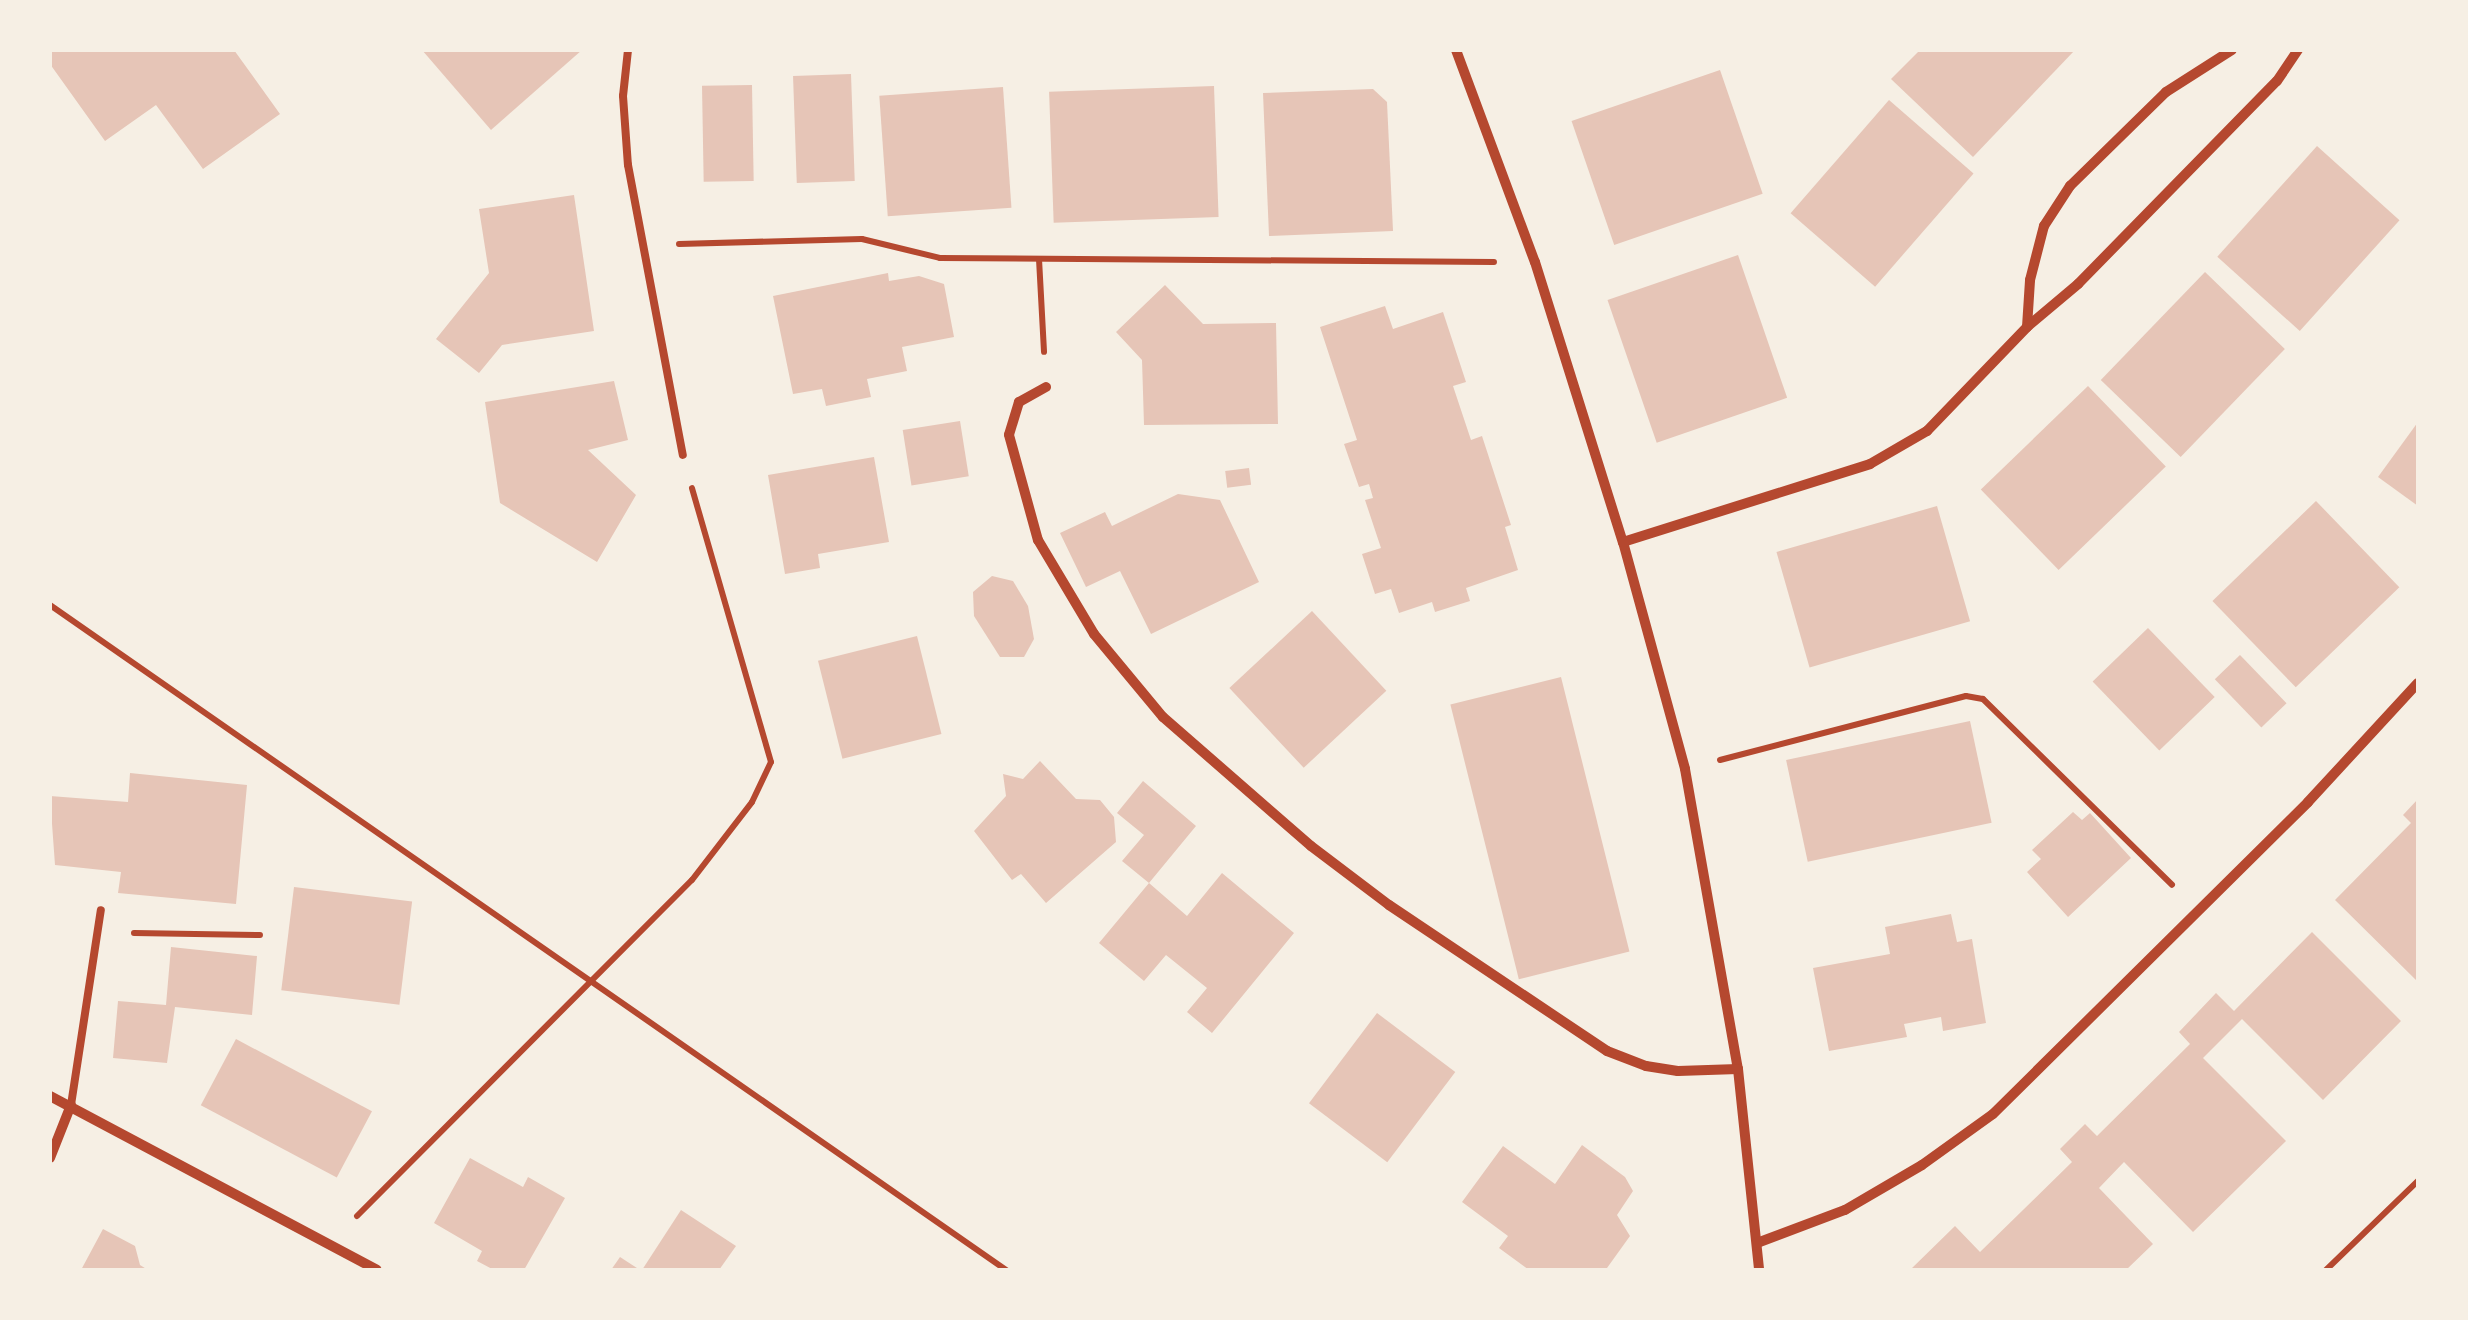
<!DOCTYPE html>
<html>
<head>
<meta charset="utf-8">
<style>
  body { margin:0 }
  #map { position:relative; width:2468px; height:1320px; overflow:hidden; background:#f6efe4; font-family:"PT Sans",sans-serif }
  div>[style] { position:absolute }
  .building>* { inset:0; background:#e6c5b7; transform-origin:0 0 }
  .path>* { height:6px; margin:-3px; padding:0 3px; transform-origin:3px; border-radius:3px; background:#b5482f }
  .service>* { height:8px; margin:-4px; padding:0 4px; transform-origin:4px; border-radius:4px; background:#b5482f }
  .minor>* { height:10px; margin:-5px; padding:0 5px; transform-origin:5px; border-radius:5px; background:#b5482f }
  span { translate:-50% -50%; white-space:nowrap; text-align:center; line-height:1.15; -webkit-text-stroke:9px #f6efe4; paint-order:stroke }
  .frame { position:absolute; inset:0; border:52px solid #f6efe4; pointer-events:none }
</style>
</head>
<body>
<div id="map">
  <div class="building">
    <div style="clip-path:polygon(50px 50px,234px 50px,280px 114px,203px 169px,156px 105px,105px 141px,50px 64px)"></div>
    <div style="clip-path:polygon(422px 50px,582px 50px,491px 130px)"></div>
    <div style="clip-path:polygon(1920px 50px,2075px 50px,1973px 157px,1891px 79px)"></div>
    <div style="left:1720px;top:70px;width:131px;height:157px;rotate:71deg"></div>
    <div style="left:851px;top:74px;width:107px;height:58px;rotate:88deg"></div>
    <div style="left:752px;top:85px;width:96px;height:50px;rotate:89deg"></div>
    <div style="left:1214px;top:86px;width:131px;height:165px;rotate:88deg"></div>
    <div style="left:1003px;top:87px;width:121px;height:124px;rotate:86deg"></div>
    <div style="clip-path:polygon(1373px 89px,1387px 102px,1393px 231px,1269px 236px,1263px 93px)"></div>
    <div style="left:1889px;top:100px;width:112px;height:150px;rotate:41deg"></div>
    <div style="left:2317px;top:146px;width:111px;height:149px;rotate:42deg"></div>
    <div style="clip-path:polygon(574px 195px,594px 331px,502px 345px,479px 373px,436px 339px,489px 273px,479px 209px)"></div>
    <div style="left:1738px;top:255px;width:151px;height:138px;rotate:71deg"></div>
    <div style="left:2205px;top:272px;width:111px;height:150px;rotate:44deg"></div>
    <div style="clip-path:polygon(888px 273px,889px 281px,919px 276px,944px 284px,954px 337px,902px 347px,907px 371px,867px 379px,871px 397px,826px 406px,822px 389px,793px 394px,773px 296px)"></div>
    <div style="clip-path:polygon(1165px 285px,1203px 324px,1276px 323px,1278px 424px,1144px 425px,1142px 360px,1116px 332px)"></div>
    <div style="clip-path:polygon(1385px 306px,1393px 329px,1443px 312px,1466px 382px,1453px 386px,1471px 440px,1482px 436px,1511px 525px,1505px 527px,1518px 570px,1466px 588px,1470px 601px,1435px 612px,1432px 602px,1399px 613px,1391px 589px,1375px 594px,1362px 554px,1381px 548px,1365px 500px,1373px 498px,1369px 484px,1359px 487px,1344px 444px,1357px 440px,1320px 327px)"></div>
    <div style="clip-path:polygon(614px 381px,628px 440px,588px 450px,636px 495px,597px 562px,500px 503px,485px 402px)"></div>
    <div style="left:2088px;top:386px;width:112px;height:149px;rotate:46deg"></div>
    <div style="left:960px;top:421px;width:56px;height:58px;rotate:81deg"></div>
    <div style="clip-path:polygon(2418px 422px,2418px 506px,2378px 477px)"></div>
    <div style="clip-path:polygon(874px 457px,889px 542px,818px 554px,820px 568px,785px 574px,768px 475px)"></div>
    <div style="left:1249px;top:468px;width:17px;height:24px;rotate:83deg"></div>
    <div style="clip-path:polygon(1178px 494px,1220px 500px,1259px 582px,1151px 634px,1120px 571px,1086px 587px,1060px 533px,1105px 512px,1112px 526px)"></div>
    <div style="left:2316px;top:501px;width:120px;height:144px;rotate:46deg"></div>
    <div style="left:1937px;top:506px;width:120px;height:167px;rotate:74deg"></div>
    <div style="clip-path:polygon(992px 576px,1013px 581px,1028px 606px,1034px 639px,1024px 657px,1000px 657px,974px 616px,973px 592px)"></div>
    <div style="left:1312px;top:611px;width:109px;height:113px;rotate:47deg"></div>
    <div style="left:2148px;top:628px;width:96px;height:77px;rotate:46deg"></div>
    <div style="left:917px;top:636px;width:101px;height:102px;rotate:76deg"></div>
    <div style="left:2240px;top:655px;width:67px;height:35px;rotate:46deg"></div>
    <div style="left:1561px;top:677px;width:283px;height:114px;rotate:76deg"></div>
    <div style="left:1970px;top:721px;width:104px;height:188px;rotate:78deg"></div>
    <div style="clip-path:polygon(1040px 761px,1076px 799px,1100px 800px,1114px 817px,1116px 842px,1046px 903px,1021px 874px,1012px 880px,974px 831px,1006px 796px,1003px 774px,1023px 779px)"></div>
    <div style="clip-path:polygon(130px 773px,247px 785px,236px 904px,118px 893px,121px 872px,55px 865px,50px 796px,128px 802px)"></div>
    <div style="clip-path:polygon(1143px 781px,1196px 826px,1149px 883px,1122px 861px,1144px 835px,1117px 813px)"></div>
    <div style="clip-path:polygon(2418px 799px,2418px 982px,2335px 900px,2411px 823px,2403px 815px)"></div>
    <div style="clip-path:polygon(2073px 812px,2082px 820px,2090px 813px,2131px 858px,2068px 917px,2027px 872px,2041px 859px,2032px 850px)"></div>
    <div style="clip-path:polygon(1222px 873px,1294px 933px,1212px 1033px,1187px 1012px,1207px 988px,1166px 955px,1144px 981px,1099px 943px,1149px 883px,1187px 916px)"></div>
    <div style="left:294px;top:887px;width:119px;height:104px;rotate:7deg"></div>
    <div style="clip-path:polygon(1951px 914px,1957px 942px,1972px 939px,1986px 1023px,1943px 1031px,1941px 1017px,1904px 1024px,1907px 1037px,1829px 1051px,1813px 968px,1890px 954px,1885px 927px)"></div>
    <div style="clip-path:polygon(2312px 932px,2401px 1021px,2323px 1100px,2242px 1019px,2203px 1058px,2286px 1141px,2193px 1232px,2124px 1162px,2099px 1188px,2153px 1244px,2126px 1270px,1910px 1270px,1955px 1226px,1980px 1252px,2072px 1162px,2060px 1149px,2085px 1124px,2097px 1136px,2190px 1044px,2179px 1032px,2216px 993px,2234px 1011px)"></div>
    <div style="clip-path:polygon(171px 947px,257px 956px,252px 1015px,175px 1007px,167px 1063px,113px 1058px,118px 1001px,166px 1005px)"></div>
    <div style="left:1377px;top:1013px;width:98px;height:113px;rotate:37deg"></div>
    <div style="left:236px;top:1039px;width:154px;height:75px;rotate:28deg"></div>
    <div style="clip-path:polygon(1582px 1145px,1625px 1177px,1633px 1191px,1617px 1215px,1630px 1236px,1607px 1268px,1529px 1270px,1499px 1248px,1508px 1236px,1462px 1202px,1503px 1146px,1555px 1184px)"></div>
    <div style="clip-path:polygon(470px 1158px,523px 1187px,528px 1177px,565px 1198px,524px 1270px,494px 1270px,477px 1261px,482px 1251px,434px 1223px)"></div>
    <div style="clip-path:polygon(681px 1210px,736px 1246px,719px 1270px,642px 1270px)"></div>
    <div style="clip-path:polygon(103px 1229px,135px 1246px,140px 1265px,148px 1270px,81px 1270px)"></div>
    <div style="clip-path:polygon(620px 1257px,640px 1270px,611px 1270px)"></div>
  </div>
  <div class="path">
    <div style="left:679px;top:244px;width:183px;rotate:-1.6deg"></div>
    <div style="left:862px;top:239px;width:80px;rotate:13.7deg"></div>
    <div style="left:940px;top:258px;width:554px;rotate:0.41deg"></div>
    <div style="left:1039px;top:259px;width:93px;rotate:86.9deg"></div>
    <div style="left:50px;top:605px;width:1165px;rotate:34.82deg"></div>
    <div style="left:1720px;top:760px;width:254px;rotate:-14.6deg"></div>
    <div style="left:1966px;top:696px;width:17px;rotate:10deg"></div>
    <div style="left:1983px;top:699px;width:265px;rotate:44.5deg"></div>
    <div style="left:134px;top:933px;width:126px;rotate:0.9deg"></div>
    <div style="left:357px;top:1216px;width:474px;rotate:-45.1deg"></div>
    <div style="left:692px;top:880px;width:98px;rotate:-52.4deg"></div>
    <div style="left:752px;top:802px;width:44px;rotate:-64.6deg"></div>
    <div style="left:771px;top:762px;width:285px;rotate:-106.1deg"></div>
    <div style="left:2326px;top:1270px;width:128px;rotate:-44.1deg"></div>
  </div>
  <div class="service">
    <div style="left:628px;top:50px;width:46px;rotate:96.2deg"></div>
    <div style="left:623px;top:96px;width:69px;rotate:85.9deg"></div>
    <div style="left:628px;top:165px;width:295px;rotate:79.3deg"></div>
    <div style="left:71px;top:1105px;width:197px;rotate:-81.3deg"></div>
  </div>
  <div class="minor">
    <div style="left:1456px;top:50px;width:226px;rotate:69.6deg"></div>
    <div style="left:1535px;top:262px;width:294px;rotate:72.6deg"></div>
    <div style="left:1623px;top:542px;width:235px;rotate:74.7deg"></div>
    <div style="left:1685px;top:769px;width:305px;rotate:80deg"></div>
    <div style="left:1738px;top:1069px;width:202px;rotate:84deg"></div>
    <div style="left:2027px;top:327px;width:47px;rotate:-86.3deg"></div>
    <div style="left:2030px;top:280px;width:56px;rotate:-75.5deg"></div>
    <div style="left:2044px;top:226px;width:48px;rotate:-57deg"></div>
    <div style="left:2070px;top:186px;width:134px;rotate:-44.4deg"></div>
    <div style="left:2166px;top:92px;width:78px;rotate:-32.5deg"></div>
    <div style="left:1046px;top:387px;width:31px;rotate:151deg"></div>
    <div style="left:1019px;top:402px;width:34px;rotate:107deg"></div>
    <div style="left:1009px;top:435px;width:109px;rotate:74.6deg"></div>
    <div style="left:1038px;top:540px;width:109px;rotate:59.2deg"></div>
    <div style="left:1094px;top:634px;width:108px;rotate:50.3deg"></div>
    <div style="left:1163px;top:717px;width:196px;rotate:41.1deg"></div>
    <div style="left:1311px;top:846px;width:98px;rotate:37.1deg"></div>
    <div style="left:1389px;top:905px;width:262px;rotate:33.8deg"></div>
    <div style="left:1607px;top:1051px;width:42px;rotate:21deg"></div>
    <div style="left:1646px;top:1066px;width:32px;rotate:9deg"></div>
    <div style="left:1678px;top:1071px;width:60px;rotate:-1.9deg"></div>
    <div style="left:1623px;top:542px;width:259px;rotate:-17.5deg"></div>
    <div style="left:1870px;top:464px;width:66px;rotate:-30.1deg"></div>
    <div style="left:1927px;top:431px;width:144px;rotate:-46.1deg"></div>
    <div style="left:2027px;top:327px;width:67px;rotate:-40.1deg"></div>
    <div style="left:2078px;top:284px;width:284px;rotate:-45.6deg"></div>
    <div style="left:2277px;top:81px;width:37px;rotate:-56deg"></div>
    <div style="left:50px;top:1096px;width:370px;rotate:28deg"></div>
    <div style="left:50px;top:1158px;width:57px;rotate:-68.4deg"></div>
    <div style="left:1757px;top:1243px;width:94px;rotate:-20.6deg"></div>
    <div style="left:1845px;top:1210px;width:89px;rotate:-30.3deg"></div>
    <div style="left:1922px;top:1165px;width:87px;rotate:-35.7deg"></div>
    <div style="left:1993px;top:1114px;width:443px;rotate:-44.7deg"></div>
    <div style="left:2308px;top:802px;width:162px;rotate:-47.3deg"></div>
  </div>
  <div class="frame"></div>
</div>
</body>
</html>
